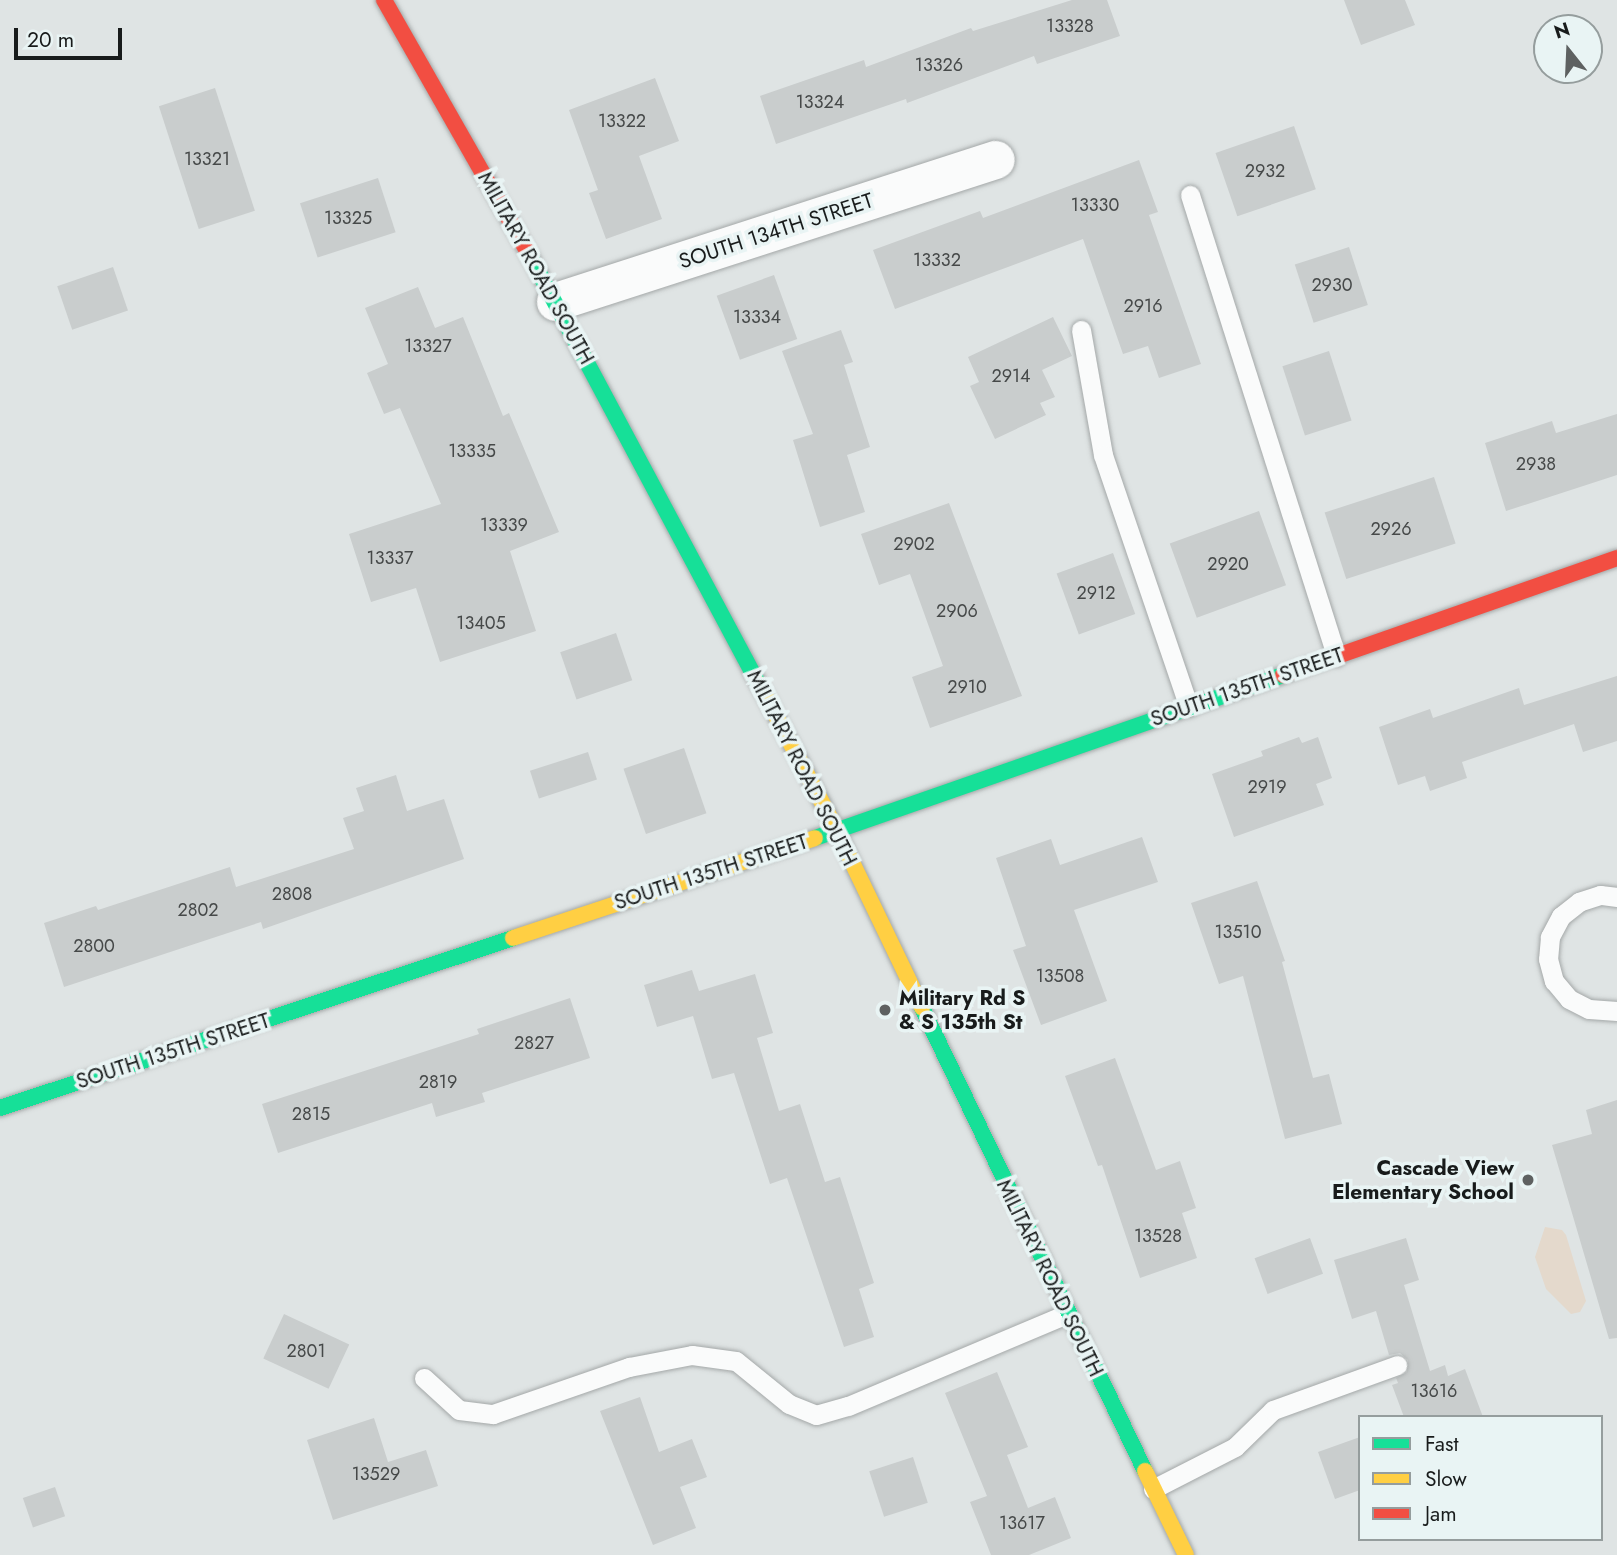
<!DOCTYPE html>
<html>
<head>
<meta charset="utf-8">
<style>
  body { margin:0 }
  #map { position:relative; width:1617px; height:1555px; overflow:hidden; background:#dfe4e4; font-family:Jost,sans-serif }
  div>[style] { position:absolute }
  .green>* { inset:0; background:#e4d9cc }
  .building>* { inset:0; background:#c9cdcd; transform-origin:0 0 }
  .roads { filter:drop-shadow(0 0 2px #a4a8a8) drop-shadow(0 0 2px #a4a8a8) }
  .lane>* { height:19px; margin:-9.5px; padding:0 9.5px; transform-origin:9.5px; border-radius:9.5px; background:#fafbfb }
  .street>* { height:38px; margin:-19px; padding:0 19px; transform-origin:19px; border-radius:19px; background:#fafbfb }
  .fast>* { height:16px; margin:-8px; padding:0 8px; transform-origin:8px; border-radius:8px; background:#16e098 }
  .slow>* { height:16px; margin:-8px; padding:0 8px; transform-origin:8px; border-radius:8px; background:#ffcf43 }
  .jam>* { height:16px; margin:-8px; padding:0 8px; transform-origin:8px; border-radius:8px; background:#f24e42 }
  .dots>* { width:19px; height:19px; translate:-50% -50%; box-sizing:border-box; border:4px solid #e9f4f4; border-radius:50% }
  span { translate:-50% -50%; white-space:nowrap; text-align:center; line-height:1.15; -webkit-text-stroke:7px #e9f4f4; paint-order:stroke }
  .number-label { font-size:18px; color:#464949 }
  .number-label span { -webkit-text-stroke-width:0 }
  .street-label { font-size:21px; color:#181b1b }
  .poi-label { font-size:21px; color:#181b1b; font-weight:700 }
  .left { translate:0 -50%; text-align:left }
  .right { translate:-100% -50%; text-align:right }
  .legend { position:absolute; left:1358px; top:1415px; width:245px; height:126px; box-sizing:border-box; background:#e9f4f4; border:2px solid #959d9d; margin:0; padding:9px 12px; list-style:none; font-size:21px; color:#181b1b }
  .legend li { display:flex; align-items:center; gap:14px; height:35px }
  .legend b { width:35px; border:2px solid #959d9d }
  .north { position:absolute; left:1533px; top:14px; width:70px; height:70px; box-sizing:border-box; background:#e9f4f4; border:2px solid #959d9d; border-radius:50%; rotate:342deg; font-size:19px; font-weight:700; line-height:28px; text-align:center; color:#181b1b }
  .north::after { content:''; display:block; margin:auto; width:24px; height:32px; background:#5e6161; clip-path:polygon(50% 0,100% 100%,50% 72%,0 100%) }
  .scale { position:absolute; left:14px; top:28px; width:108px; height:32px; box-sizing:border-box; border:4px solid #181b1b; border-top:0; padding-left:9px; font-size:21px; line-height:24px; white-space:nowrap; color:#181b1b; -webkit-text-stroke:5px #e9f4f4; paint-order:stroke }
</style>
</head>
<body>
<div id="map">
  <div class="green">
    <div style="clip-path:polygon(1545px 1227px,1562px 1230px,1566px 1235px,1586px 1301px,1580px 1312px,1571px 1314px,1546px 1289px,1535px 1257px)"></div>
  </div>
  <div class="building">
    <div style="clip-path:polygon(1072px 0,1107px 0,1120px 36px,1037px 64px,1034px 56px,907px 103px,906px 99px,776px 144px,760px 96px,864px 60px,866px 67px,971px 28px,973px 31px)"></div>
    <div style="clip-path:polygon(1344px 0,1405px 0,1415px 25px,1361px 45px)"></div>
    <div style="clip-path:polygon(655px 78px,679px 141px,639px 156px,662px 219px,606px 239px,589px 193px,598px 190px,569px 110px)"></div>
    <div style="left:215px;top:88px;width:129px;height:59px;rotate:72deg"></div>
    <div style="left:1294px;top:126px;width:67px;height:83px;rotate:71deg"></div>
    <div style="clip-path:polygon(1139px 160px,1158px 212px,1149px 215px,1201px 364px,1159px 378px,1148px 346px,1123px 354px,1083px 239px,895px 309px,873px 250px,980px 211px,983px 218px)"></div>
    <div style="left:378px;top:178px;width:57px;height:82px;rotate:72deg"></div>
    <div style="left:1349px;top:247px;width:61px;height:57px;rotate:72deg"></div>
    <div style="left:113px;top:267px;width:46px;height:59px;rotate:71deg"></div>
    <div style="left:774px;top:275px;width:68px;height:61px;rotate:70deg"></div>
    <div style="clip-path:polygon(418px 287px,435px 328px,463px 317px,503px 416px,509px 413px,559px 532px,510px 551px,536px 631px,440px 662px,416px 588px,371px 602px,349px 534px,441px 504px,400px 408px,384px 414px,367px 373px,388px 364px,365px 308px)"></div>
    <div style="clip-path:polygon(1053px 317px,1072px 356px,1042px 370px,1055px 397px,1040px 403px,1046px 415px,995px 439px,970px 386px,979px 382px,968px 357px)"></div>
    <div style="clip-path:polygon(841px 330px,853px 362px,844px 365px,870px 447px,847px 455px,865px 512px,820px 527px,793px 440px,813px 434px,782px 351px)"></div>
    <div style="left:1329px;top:351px;width:73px;height:49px;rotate:72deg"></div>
    <div style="clip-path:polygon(1617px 414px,1617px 475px,1506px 511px,1485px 443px,1552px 421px,1556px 433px)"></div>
    <div style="left:1434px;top:477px;width:70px;height:115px;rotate:72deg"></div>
    <div style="clip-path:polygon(949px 503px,1022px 696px,930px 728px,912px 677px,943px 666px,910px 574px,879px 585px,861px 534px)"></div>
    <div style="left:1259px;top:511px;width:79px;height:95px;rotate:70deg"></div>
    <div style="left:1113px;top:553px;width:65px;height:60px;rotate:70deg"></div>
    <div style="left:616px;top:633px;width:50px;height:59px;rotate:71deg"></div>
    <div style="clip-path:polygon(1617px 676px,1617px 741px,1583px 752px,1574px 724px,1462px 762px,1467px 778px,1430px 791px,1425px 776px,1398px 785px,1379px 727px,1430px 709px,1433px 718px,1519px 688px,1524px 705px)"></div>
    <div style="clip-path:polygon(1299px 737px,1302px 743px,1318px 737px,1332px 778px,1316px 784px,1324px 805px,1234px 837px,1212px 774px,1263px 756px,1261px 751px)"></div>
    <div style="left:684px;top:748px;width:69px;height:64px;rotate:71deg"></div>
    <div style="left:588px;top:752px;width:29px;height:61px;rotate:72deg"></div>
    <div style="clip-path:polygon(396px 775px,407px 811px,444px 799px,464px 859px,263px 929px,261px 922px,64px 987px,44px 923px,96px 906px,98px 910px,230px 867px,236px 887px,354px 849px,343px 818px,364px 811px,356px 788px)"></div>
    <div style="clip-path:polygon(1142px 837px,1158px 882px,1074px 910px,1107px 1001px,1041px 1025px,1013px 950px,1026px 946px,996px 858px,1051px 839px,1060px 865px)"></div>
    <div style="clip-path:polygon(1257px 881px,1285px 961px,1282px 962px,1313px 1078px,1329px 1074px,1342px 1124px,1285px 1139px,1243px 976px,1219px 984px,1191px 903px)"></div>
    <div style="clip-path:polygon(692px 970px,699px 991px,755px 974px,773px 1033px,757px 1038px,779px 1111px,800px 1104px,825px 1182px,840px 1177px,874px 1283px,859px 1289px,874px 1337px,844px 1347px,787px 1178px,770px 1184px,734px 1073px,712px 1079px,693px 1016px,657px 1027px,644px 985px)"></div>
    <div style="clip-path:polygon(570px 998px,590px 1058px,482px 1093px,485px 1102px,436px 1117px,432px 1103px,278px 1153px,262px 1104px,479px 1034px,477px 1029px)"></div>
    <div style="clip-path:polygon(1115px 1058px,1156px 1170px,1180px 1161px,1196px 1208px,1182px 1213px,1197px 1258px,1140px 1278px,1102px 1165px,1098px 1166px,1065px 1076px)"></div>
    <div style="clip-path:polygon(1617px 1100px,1617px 1338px,1609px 1339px,1552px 1145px,1592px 1134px,1586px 1110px)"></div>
    <div style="left:1310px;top:1238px;width:38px;height:59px;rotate:70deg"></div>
    <div style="clip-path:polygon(1406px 1238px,1419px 1280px,1404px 1285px,1430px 1371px,1445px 1365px,1448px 1376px,1465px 1369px,1483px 1417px,1404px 1417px,1392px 1385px,1398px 1383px,1396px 1378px,1407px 1372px,1408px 1360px,1400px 1353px,1389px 1355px,1376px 1311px,1352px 1319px,1334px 1260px)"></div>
    <div style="left:284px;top:1314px;width:72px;height:49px;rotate:25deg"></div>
    <div style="clip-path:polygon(997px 1372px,1028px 1447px,1007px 1455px,1028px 1508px,1055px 1497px,1071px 1538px,1029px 1555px,991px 1555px,970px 1502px,987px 1496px,945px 1393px)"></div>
    <div style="clip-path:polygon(640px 1397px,659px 1452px,692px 1439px,707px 1477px,680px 1487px,696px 1528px,653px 1545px,600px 1411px)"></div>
    <div style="clip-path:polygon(374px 1418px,388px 1462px,426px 1450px,438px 1486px,333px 1520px,307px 1440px)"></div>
    <div style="clip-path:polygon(1360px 1437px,1360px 1490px,1335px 1499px,1318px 1452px)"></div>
    <div style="left:913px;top:1457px;width:48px;height:46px;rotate:72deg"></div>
    <div style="left:55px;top:1487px;width:31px;height:34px;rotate:71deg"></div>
  </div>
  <div class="roads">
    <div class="lane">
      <div style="left:1190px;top:195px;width:484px;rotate:72.4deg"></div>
      <div style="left:1081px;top:330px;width:127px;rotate:80deg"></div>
      <div style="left:1103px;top:455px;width:266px;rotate:71.2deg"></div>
      <div style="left:1617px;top:897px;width:17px;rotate:-173deg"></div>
      <div style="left:1600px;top:895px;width:22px;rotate:162deg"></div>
      <div style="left:1579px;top:902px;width:23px;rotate:142deg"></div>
      <div style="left:1561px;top:916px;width:24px;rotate:118deg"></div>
      <div style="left:1550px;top:937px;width:22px;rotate:95deg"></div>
      <div style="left:1548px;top:959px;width:23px;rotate:75deg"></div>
      <div style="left:1554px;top:981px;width:23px;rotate:50deg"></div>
      <div style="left:1569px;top:999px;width:22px;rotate:27deg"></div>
      <div style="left:1589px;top:1009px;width:28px;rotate:4deg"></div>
      <div style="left:424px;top:1378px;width:47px;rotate:42.4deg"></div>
      <div style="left:459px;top:1410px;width:34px;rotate:7deg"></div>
      <div style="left:493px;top:1414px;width:144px;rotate:-19.1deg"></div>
      <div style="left:629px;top:1367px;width:64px;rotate:-10.8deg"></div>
      <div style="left:692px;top:1355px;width:44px;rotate:7.8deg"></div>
      <div style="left:736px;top:1361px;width:68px;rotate:39.1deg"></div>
      <div style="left:789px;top:1404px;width:29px;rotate:22deg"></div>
      <div style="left:816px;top:1415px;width:33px;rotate:-16deg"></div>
      <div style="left:848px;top:1406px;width:238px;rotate:-22.8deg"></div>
      <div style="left:1153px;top:1489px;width:92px;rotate:-27.1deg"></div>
      <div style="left:1235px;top:1447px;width:53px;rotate:-44.2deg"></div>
      <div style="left:1273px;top:1410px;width:132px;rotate:-19.9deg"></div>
    </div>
    <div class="street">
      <div style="left:556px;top:302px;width:462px;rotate:-17.9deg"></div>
    </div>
    <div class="fast">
      <div style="left:530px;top:256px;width:485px;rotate:61.9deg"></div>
      <div style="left:815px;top:838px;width:496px;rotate:-19.2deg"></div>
      <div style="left:922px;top:1008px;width:514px;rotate:64.28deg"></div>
      <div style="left:0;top:1108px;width:540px;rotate:-18.33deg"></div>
    </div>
    <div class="slow">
      <div style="left:759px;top:684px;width:166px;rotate:62deg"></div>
      <div style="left:837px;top:831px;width:196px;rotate:64.3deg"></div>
      <div style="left:513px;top:938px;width:318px;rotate:-18.3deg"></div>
      <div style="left:1145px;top:1471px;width:93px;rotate:64deg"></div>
    </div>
    <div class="jam">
      <div style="left:384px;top:0;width:295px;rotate:60.3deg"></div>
      <div style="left:1283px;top:675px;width:354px;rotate:-19.3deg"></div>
    </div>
  </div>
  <div class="dots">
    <div style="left:885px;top:1010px;background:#5e6161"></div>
    <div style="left:1528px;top:1180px;background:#5e6161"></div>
  </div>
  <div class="number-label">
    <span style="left:1070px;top:26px">13328</span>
    <span style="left:939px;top:65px">13326</span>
    <span style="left:820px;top:102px">13324</span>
    <span style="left:622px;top:121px">13322</span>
    <span style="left:207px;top:159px">13321</span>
    <span style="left:1265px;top:171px">2932</span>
    <span style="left:1095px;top:205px">13330</span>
    <span style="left:348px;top:218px">13325</span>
    <span style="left:937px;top:260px">13332</span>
    <span style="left:1332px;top:285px">2930</span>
    <span style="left:1143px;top:306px">2916</span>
    <span style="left:757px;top:317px">13334</span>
    <span style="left:428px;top:346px">13327</span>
    <span style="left:1011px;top:376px">2914</span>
    <span style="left:472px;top:451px">13335</span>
    <span style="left:1536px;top:464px">2938</span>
    <span style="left:504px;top:525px">13339</span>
    <span style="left:1391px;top:529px">2926</span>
    <span style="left:914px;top:544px">2902</span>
    <span style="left:390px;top:558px">13337</span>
    <span style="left:1228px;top:564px">2920</span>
    <span style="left:1096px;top:593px">2912</span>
    <span style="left:957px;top:611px">2906</span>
    <span style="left:481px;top:623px">13405</span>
    <span style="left:967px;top:687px">2910</span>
    <span style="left:1267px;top:787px">2919</span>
    <span style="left:292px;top:894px">2808</span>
    <span style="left:198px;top:910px">2802</span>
    <span style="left:1238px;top:932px">13510</span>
    <span style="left:94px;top:946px">2800</span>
    <span style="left:1060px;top:976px">13508</span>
    <span style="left:534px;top:1043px">2827</span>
    <span style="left:438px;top:1082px">2819</span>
    <span style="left:311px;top:1114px">2815</span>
    <span style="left:1158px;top:1236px">13528</span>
    <span style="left:306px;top:1351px">2801</span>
    <span style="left:1434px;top:1391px">13616</span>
    <span style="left:376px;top:1474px">13529</span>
    <span style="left:1022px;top:1523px">13617</span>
  </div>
  <div class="street-label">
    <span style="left:776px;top:231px;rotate:-18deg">SOUTH 134TH STREET</span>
    <span style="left:536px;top:268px;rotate:61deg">MILITARY ROAD SOUTH</span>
    <span style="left:1247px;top:687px;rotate:-19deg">SOUTH 135TH STREET</span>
    <span style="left:802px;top:768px;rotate:63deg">MILITARY ROAD SOUTH</span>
    <span style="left:711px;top:872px;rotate:-18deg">SOUTH 135TH STREET</span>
    <span style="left:173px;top:1051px;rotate:-18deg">SOUTH 135TH STREET</span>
    <span style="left:1050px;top:1278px;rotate:64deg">MILITARY ROAD SOUTH</span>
  </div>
  <div class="poi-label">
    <span class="left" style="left:899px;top:1010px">Military Rd S<br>&amp; S 135th St</span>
    <span class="right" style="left:1514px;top:1180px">Cascade View<br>Elementary School</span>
  </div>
  <ul class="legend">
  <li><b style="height:9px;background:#16e098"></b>Fast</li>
  <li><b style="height:9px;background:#ffcf43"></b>Slow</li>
  <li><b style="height:9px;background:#f24e42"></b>Jam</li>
  </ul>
  <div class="north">N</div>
  <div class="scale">20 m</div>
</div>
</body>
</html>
